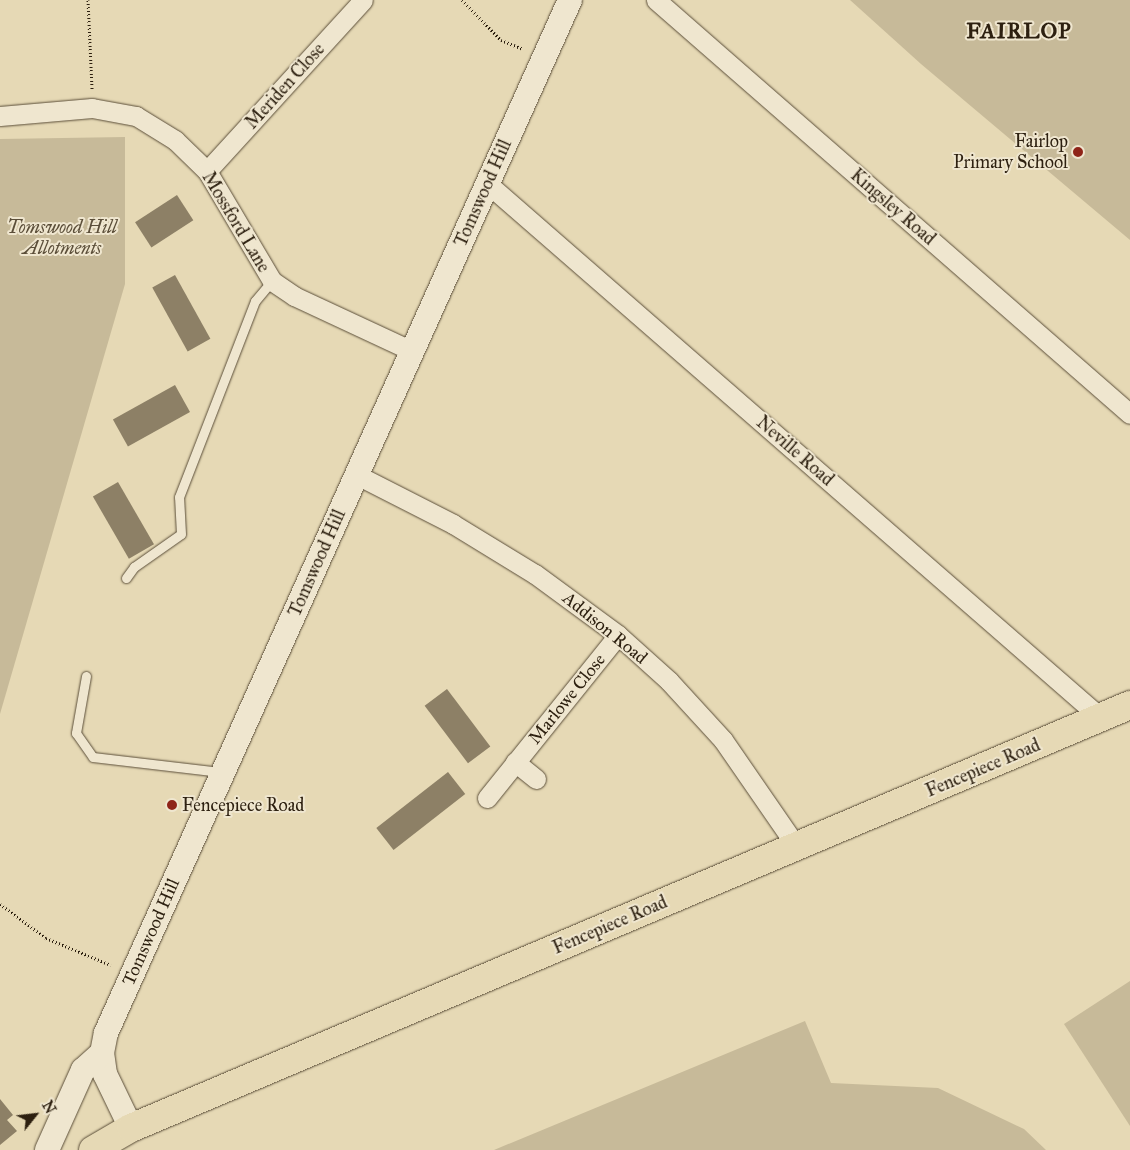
<!DOCTYPE html>
<html>
<head>
<meta charset="utf-8">
<style>
  body { margin:0 }
  #map { position:relative; width:1130px; height:1150px; overflow:hidden; background:#e6d9b5; font-family:"IM FELL Great Primer",serif }
  div>[style] { position:absolute }
  .green>* { inset:0; background:#c7ba99 }
  .building>* { inset:0; background:#8d8066; transform-origin:0 0 }
  .path>* { height:3px; margin-top:-1.5px; transform-origin:0; background:repeating-linear-gradient(90deg,#2d2010 0 1px,transparent 0 3.5px) }
  .roads { filter:drop-shadow(0 0 1px #5b4e39) drop-shadow(0 0 1px #5b4e39) }
  .service>* { height:9px; margin:-4.5px; padding:0 4.5px; transform-origin:4.5px; border-radius:4.5px; background:#efe6cf }
  .minor>* { height:19px; margin:-9.5px; padding:0 9.5px; transform-origin:9.5px; border-radius:9.5px; background:#efe6cf }
  .tertiary>* { height:24px; margin:-12px; padding:0 12px; transform-origin:12px; border-radius:12px; background:#efe6cf }
  .primary>* { height:28px; margin:-14px; padding:0 14px; transform-origin:14px; border-radius:14px; background:#e6d9b5 }
  .dots>* { width:14px; height:14px; translate:-50% -50%; box-sizing:border-box; border:2px solid #efe6cf; border-radius:50% }
  span { translate:-50% -50%; white-space:nowrap; text-align:center; line-height:1.15; -webkit-text-stroke:4px #efe6cf; paint-order:stroke }
  .street-label { font-size:18px; color:#2d2010 }
  .poi-label { font-size:18px; color:#2d2010 }
  .right { translate:-100% -50%; text-align:right }
  .left { translate:0 -50%; text-align:left }
  .park-label { font-size:18px; color:#5b4e39; font-style:italic }
  .district-label { font-size:22px; color:#2d2010; font-weight:700; letter-spacing:1px }
  .north { position:absolute; left:10px; top:1090px; width:50px; height:50px; -webkit-text-stroke:4px #efe6cf; paint-order:stroke; rotate:61deg; font-size:14px; font-weight:700; line-height:20px; text-align:center; color:#2d2010 }
  .north::after { content:''; display:block; margin:auto; width:18px; height:22px; background:#2d2010; clip-path:polygon(50% 0,100% 100%,50% 72%,0 100%) }
</style>
</head>
<body>
<div id="map">
  <div class="green">
    <div style="clip-path:polygon(850px 0,1130px 0,1130px 240px,921px 64px)"></div>
    <div style="clip-path:polygon(125px 137px,125px 284px,0 714px,0 139px)"></div>
    <div style="clip-path:polygon(1130px 981px,1130px 1126px,1064px 1024px)"></div>
    <div style="clip-path:polygon(805px 1021px,831px 1083px,938px 1088px,1024px 1129px,1046px 1150px,494px 1150px)"></div>
  </div>
  <div class="building">
    <div style="left:177px;top:195px;width:30px;height:50px;rotate:57deg"></div>
    <div style="left:175px;top:275px;width:73px;height:26px;rotate:61deg"></div>
    <div style="left:175px;top:385px;width:31px;height:71px;rotate:61deg"></div>
    <div style="left:118px;top:482px;width:72px;height:29px;rotate:60deg"></div>
    <div style="left:447px;top:689px;width:72px;height:28px;rotate:53deg"></div>
    <div style="left:448px;top:772px;width:28px;height:91px;rotate:52deg"></div>
    <div style="clip-path:polygon(0 1099px,13px 1115px,7px 1120px,17px 1131px,0 1145px)"></div>
  </div>
  <div class="path">
    <div style="left:88px;top:0;width:89px;rotate:87.4deg"></div>
    <div style="left:462px;top:0;width:56px;rotate:45.7deg"></div>
    <div style="left:501px;top:40px;width:24px;rotate:22deg"></div>
    <div style="left:0;top:904px;width:57px;rotate:36.5deg"></div>
    <div style="left:46px;top:938px;width:70px;rotate:22.6deg"></div>
  </div>
  <div class="roads">
    <div class="service">
      <div style="left:126px;top:578px;width:14px;rotate:-54deg"></div>
      <div style="left:134px;top:567px;width:57px;rotate:-35.1deg"></div>
      <div style="left:181px;top:534px;width:37px;rotate:-93deg"></div>
      <div style="left:179px;top:497px;width:210px;rotate:-68.8deg"></div>
      <div style="left:255px;top:301px;width:26px;rotate:-50deg"></div>
      <div style="left:86px;top:676px;width:58px;rotate:100deg"></div>
      <div style="left:76px;top:733px;width:29px;rotate:55deg"></div>
      <div style="left:93px;top:757px;width:128px;rotate:6.7deg"></div>
    </div>
    <div class="minor">
      <div style="left:656px;top:0;width:629px;rotate:41.13deg"></div>
      <div style="left:0;top:116px;width:92px;rotate:-5deg"></div>
      <div style="left:92px;top:108px;width:45px;rotate:10.3deg"></div>
      <div style="left:136px;top:116px;width:46px;rotate:31.6deg"></div>
      <div style="left:175px;top:140px;width:45px;rotate:44.1deg"></div>
      <div style="left:207px;top:171px;width:128px;rotate:59.4deg"></div>
      <div style="left:272px;top:281px;width:27px;rotate:34deg"></div>
      <div style="left:294px;top:296px;width:130px;rotate:25deg"></div>
      <div style="left:207px;top:171px;width:231px;rotate:-47.6deg"></div>
      <div style="left:488px;top:184px;width:813px;rotate:41.06deg"></div>
      <div style="left:357px;top:475px;width:108px;rotate:27deg"></div>
      <div style="left:453px;top:524px;width:96px;rotate:31.4deg"></div>
      <div style="left:535px;top:574px;width:103px;rotate:36.3deg"></div>
      <div style="left:618px;top:635px;width:69px;rotate:42deg"></div>
      <div style="left:669px;top:681px;width:80px;rotate:47.5deg"></div>
      <div style="left:723px;top:740px;width:129px;rotate:55.4deg"></div>
      <div style="left:515px;top:762px;width:27px;rotate:39deg"></div>
      <div style="left:487px;top:798px;width:209px;rotate:-51.2deg"></div>
    </div>
    <div class="tertiary">
      <div style="left:131px;top:1128px;width:60px;rotate:-115.7deg"></div>
      <div style="left:105px;top:1074px;width:21px;rotate:-98deg"></div>
      <div style="left:102px;top:1053px;width:20px;rotate:-79deg"></div>
      <div style="left:106px;top:1033px;width:1132px;rotate:-65.81deg"></div>
      <div style="left:47px;top:1150px;width:88px;rotate:-65.8deg"></div>
      <div style="left:83px;top:1070px;width:25px;rotate:-42deg"></div>
    </div>
    <div class="primary">
      <div style="left:93px;top:1150px;width:44px;rotate:-30.1deg"></div>
      <div style="left:131px;top:1128px;width:1085px;rotate:-22.95deg"></div>
    </div>
  </div>
  <div class="dots">
    <div style="left:1078px;top:152px;background:#8f2418"></div>
    <div style="left:172px;top:805px;background:#8f2418"></div>
  </div>
  <div class="street-label">
    <span style="left:285px;top:86px;rotate:-48deg">Meriden Close</span>
    <span style="left:483px;top:193px;rotate:-66deg">Tomswood Hill</span>
    <span style="left:893px;top:207px;rotate:41deg">Kingsley Road</span>
    <span style="left:236px;top:222px;rotate:59deg">Mossford Lane</span>
    <span style="left:795px;top:451px;rotate:41deg">Neville Road</span>
    <span style="left:317px;top:563px;rotate:-66deg">Tomswood Hill</span>
    <span style="left:605px;top:628px;rotate:39deg">Addison Road</span>
    <span style="left:567px;top:699px;rotate:-51deg">Marlowe Close</span>
    <span style="left:983px;top:768px;rotate:-23deg">Fencepiece Road</span>
    <span style="left:610px;top:925px;rotate:-23deg">Fencepiece Road</span>
    <span style="left:151px;top:932px;rotate:-66deg">Tomswood Hill</span>
  </div>
  <div class="poi-label">
    <span class="right" style="left:1068px;top:152px">Fairlop<br>Primary School</span>
    <span class="left" style="left:182px;top:805px">Fencepiece Road</span>
  </div>
  <div class="park-label">
    <span style="left:62px;top:238px">Tomswood Hill<br>Allotments</span>
  </div>
  <div class="district-label">
    <span style="left:1019px;top:31px">FAIRLOP</span>
  </div>
  <div class="north">N</div>
</div>
</body>
</html>
